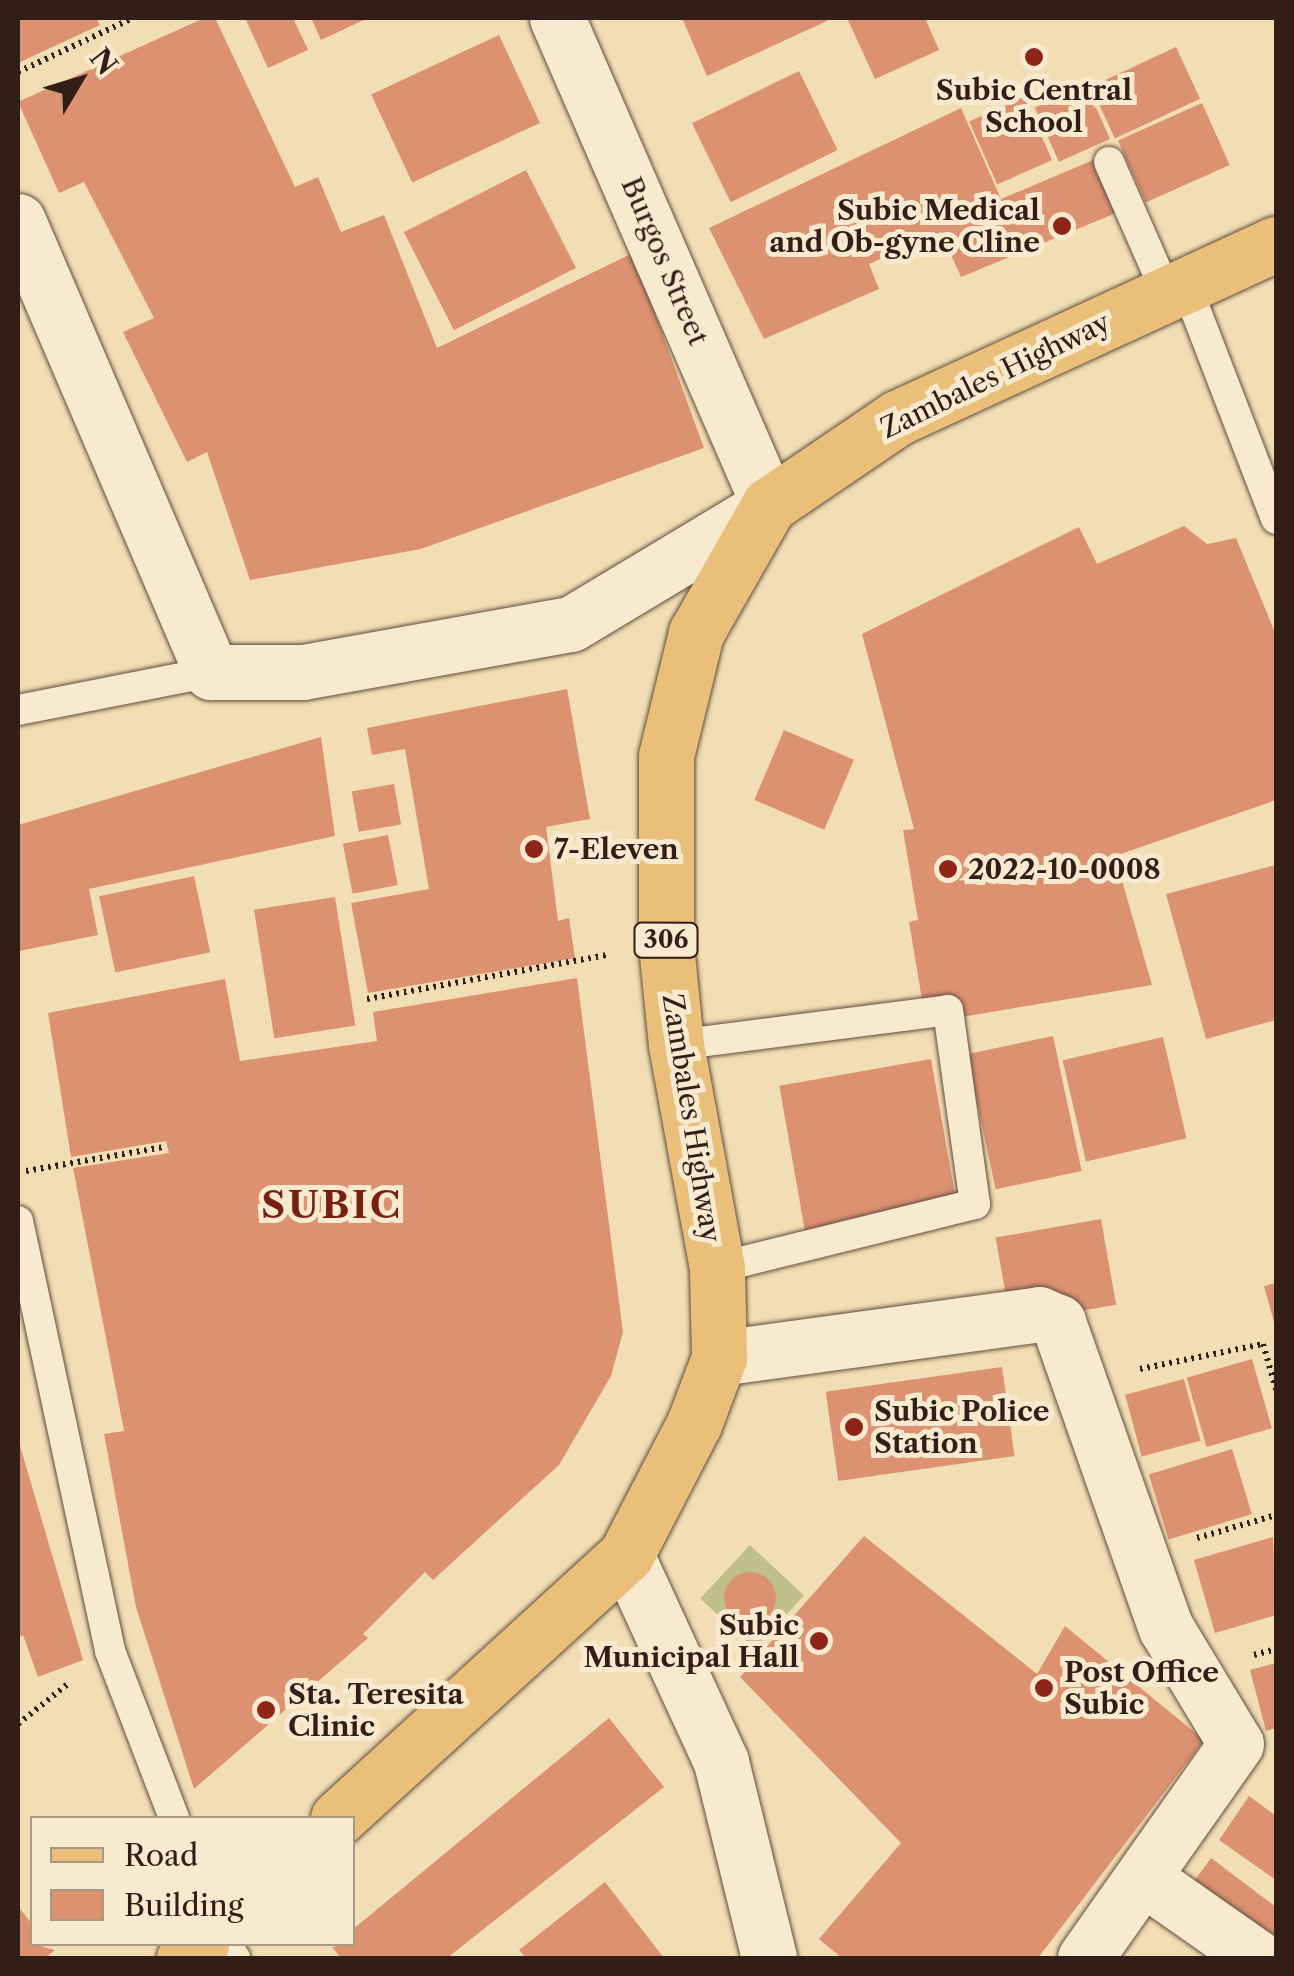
<!DOCTYPE html>
<html>
<head>
<meta charset="utf-8">
<style>
  body { margin:0 }
  #map { position:relative; width:1294px; height:1976px; overflow:hidden; background:#f2deb4; font-family:"Libre Caslon Text",serif }
  div>[style] { position:absolute }
  .green>* { inset:0; background:#bfc089; transform-origin:0 0 }
  .building>* { inset:0; background:#dc9171; transform-origin:0 0 }
  .round { border-radius:50% }
  .path>* { height:6px; margin-top:-3px; transform-origin:0; background:repeating-linear-gradient(90deg,#311e16 0 2.5px,transparent 0 7.5px) }
  .roads { filter:drop-shadow(0 0 2px #614e3e) drop-shadow(0 0 2px #614e3e) }
  .service>* { height:30px; margin:-15px; padding:0 15px; transform-origin:15px; border-radius:15px; background:#f7eace }
  .minor>* { height:55px; margin:-27.5px; padding:0 27.5px; transform-origin:27.5px; border-radius:27.5px; background:#f7eace }
  .tertiary>* { height:55px; margin:-27.5px; padding:0 27.5px; transform-origin:27.5px; border-radius:27.5px; background:#f7eace }
  .primary>* { height:55px; margin:-27.5px; padding:0 27.5px; transform-origin:27.5px; border-radius:27.5px; background:#e9bf7a }
  .dots>* { width:28px; height:28px; translate:-50% -50%; box-sizing:border-box; border:5px solid #f7eace; border-radius:50% }
  span { translate:-50% -50%; white-space:nowrap; text-align:center; line-height:1.15; -webkit-text-stroke:10px #f7eace; paint-order:stroke }
  .shield-label span { padding:2px 8px; background:#f7eace; border:2px solid; border-radius:8px; -webkit-text-stroke-width:0 }
  .shield-label { font-size:25px; color:#311e16; font-weight:700 }
  .poi-label { font-size:28px; color:#311e16; font-weight:700 }
  .right { translate:-100% -50%; text-align:right }
  .left { translate:0 -50%; text-align:left }
  .street-label { font-size:28px; color:#311e16 }
  .district-label { font-size:38px; color:#7a1f14; font-weight:700; letter-spacing:2.5px }
  .frame { position:absolute; inset:0; border:20px solid #311e16; pointer-events:none }
  .legend { position:absolute; left:30px; top:1816px; width:325px; height:130px; box-sizing:border-box; background:#f7eace; border:2px solid #a89884; margin:0; padding:12px 18px; list-style:none; font-size:30px; color:#311e16 }
  .legend li { display:flex; align-items:center; gap:20px; height:50px }
  .legend b { width:50px; border:2px solid #a89884 }
  .north { position:absolute; left:30px; top:30px; width:100px; height:100px; -webkit-text-stroke:8px #f7eace; paint-order:stroke; rotate:52deg; font-size:28px; font-weight:700; line-height:40px; text-align:center; color:#311e16 }
  .north::after { content:''; display:block; margin:auto; width:35px; height:45px; background:#311e16; clip-path:polygon(50% 0,100% 100%,50% 72%,0 100%) }
</style>
</head>
<body>
<div id="map">
  <div class="green">
    <div style="left:750px;top:1545px;width:74px;height:73px;rotate:43deg"></div>
  </div>
  <div class="building">
    <div style="clip-path:polygon(18px 18px,96px 18px,100px 25px,18px 63px)"></div>
    <div style="clip-path:polygon(204px 18px,215px 18px,295px 187px,318px 177px,341px 232px,384px 215px,437px 348px,633px 253px,704px 448px,421px 549px,250px 580px,207px 452px,187px 462px,123px 332px,154px 318px,84px 182px,59px 193px,18px 102px)"></div>
    <div style="clip-path:polygon(245px 18px,293px 18px,308px 50px,268px 68px)"></div>
    <div style="clip-path:polygon(311px 18px,368px 18px,321px 40px)"></div>
    <div style="clip-path:polygon(682px 18px,825px 18px,827px 21px,707px 76px)"></div>
    <div style="clip-path:polygon(847px 18px,925px 18px,939px 50px,875px 79px)"></div>
    <div style="left:499px;top:35px;width:97px;height:141px;rotate:65deg"></div>
    <div style="left:1176px;top:47px;width:57px;height:94px;rotate:65deg"></div>
    <div style="left:799px;top:71px;width:88px;height:119px;rotate:64deg"></div>
    <div style="left:1086px;top:85px;width:59px;height:56px;rotate:66deg"></div>
    <div style="left:1024px;top:97px;width:69px;height:60px;rotate:66deg"></div>
    <div style="left:1202px;top:103px;width:68px;height:92px;rotate:66deg"></div>
    <div style="clip-path:polygon(961px 108px,1001px 199px,1098px 158px,1121px 211px,961px 277px,941px 232px,869px 264px,879px 289px,764px 339px,709px 228px)"></div>
    <div style="left:526px;top:170px;width:110px;height:137px;rotate:63deg"></div>
    <div style="clip-path:polygon(1184px 526px,1207px 544px,1236px 538px,1276px 635px,1276px 800px,1115px 856px,1152px 985px,926px 1023px,909px 922px,918px 920px,903px 830px,914px 829px,862px 634px,1079px 527px,1097px 564px)"></div>
    <div style="clip-path:polygon(567px 689px,590px 819px,546px 827px,558px 921px,569px 918px,575px 958px,368px 993px,351px 903px,429px 889px,405px 749px,372px 755px,367px 728px)"></div>
    <div style="left:784px;top:730px;width:76px;height:76px;rotate:23deg"></div>
    <div style="clip-path:polygon(321px 737px,335px 836px,89px 889px,98px 935px,19px 951px,18px 825px)"></div>
    <div style="left:394px;top:784px;width:41px;height:43px;rotate:80deg"></div>
    <div style="left:388px;top:835px;width:51px;height:46px;rotate:79deg"></div>
    <div style="clip-path:polygon(1276px 865px,1276px 1020px,1206px 1039px,1166px 894px)"></div>
    <div style="left:194px;top:876px;width:78px;height:97px;rotate:78deg"></div>
    <div style="left:335px;top:897px;width:130px;height:82px;rotate:81deg"></div>
    <div style="clip-path:polygon(577px 978px,623px 1332px,611px 1376px,559px 1465px,433px 1580px,425px 1572px,363px 1634px,368px 1638px,194px 1789px,136px 1607px,104px 1434px,124px 1431px,73px 1168px,169px 1153px,166px 1141px,71px 1157px,48px 1013px,225px 979px,240px 1061px,377px 1041px,373px 1012px)"></div>
    <div style="left:1053px;top:1036px;width:138px;height:88px;rotate:78deg"></div>
    <div style="left:1163px;top:1037px;width:104px;height:103px;rotate:77deg"></div>
    <div style="left:931px;top:1059px;width:149px;height:154px;rotate:80deg"></div>
    <div style="left:1101px;top:1219px;width:87px;height:107px;rotate:80deg"></div>
    <div style="clip-path:polygon(1276px 1283px,1276px 1326px,1275px 1326px,1264px 1286px)"></div>
    <div style="left:1252px;top:1359px;width:72px;height:68px;rotate:74deg"></div>
    <div style="left:1002px;top:1367px;width:90px;height:178px;rotate:82deg"></div>
    <div style="left:1184px;top:1379px;width:64px;height:61px;rotate:75deg"></div>
    <div style="clip-path:polygon(18px 1439px,83px 1660px,38px 1677px,23px 1635px,18px 1638px)"></div>
    <div style="left:1232px;top:1449px;width:68px;height:87px;rotate:73deg"></div>
    <div style="clip-path:polygon(864px 1536px,1037px 1674px,1065px 1626px,1204px 1740px,1038px 1958px,842px 1958px,819px 1939px,901px 1843px,740px 1677px)"></div>
    <div style="clip-path:polygon(1273px 1537px,1276px 1615px,1215px 1633px,1194px 1560px)"></div>
    <div class="round" style="left:724px;top:1572px;width:52px;height:52px"></div>
    <div style="clip-path:polygon(1276px 1663px,1276px 1728px,1266px 1731px,1250px 1670px)"></div>
    <div style="clip-path:polygon(609px 1718px,664px 1787px,447px 1958px,341px 1958px,332px 1947px,352px 1944px,352px 1930px)"></div>
    <div style="clip-path:polygon(1249px 1796px,1276px 1816px,1276px 1880px,1219px 1840px)"></div>
    <div style="clip-path:polygon(1211px 1858px,1276px 1907px,1276px 1958px,1181px 1899px)"></div>
    <div style="clip-path:polygon(605px 1882px,664px 1958px,526px 1958px,519px 1950px)"></div>
    <div style="clip-path:polygon(18px 1906px,32px 1924px,32px 1944px,55px 1950px,45px 1958px,18px 1958px)"></div>
  </div>
  <div class="path">
    <div style="left:18px;top:72px;width:127px;rotate:-25.2deg"></div>
    <div style="left:367px;top:999px;width:243px;rotate:-10.4deg"></div>
    <div style="left:26px;top:1171px;width:139px;rotate:-9.9deg"></div>
    <div style="left:1140px;top:1369px;width:126px;rotate:-11.5deg"></div>
    <div style="left:1263px;top:1344px;width:47px;rotate:73.9deg"></div>
    <div style="left:1197px;top:1538px;width:82px;rotate:-16.2deg"></div>
    <div style="left:1254px;top:1655px;width:23px;rotate:-15deg"></div>
    <div style="left:18px;top:1724px;width:65px;rotate:-38.8deg"></div>
  </div>
  <div class="roads">
    <div class="service">
      <div style="left:1109px;top:162px;width:142px;rotate:66.3deg"></div>
      <div style="left:1185px;top:283px;width:253px;rotate:68.9deg"></div>
      <div style="left:18px;top:710px;width:197px;rotate:-11.1deg"></div>
      <div style="left:676px;top:1045px;width:274px;rotate:-7.3deg"></div>
      <div style="left:948px;top:1010px;width:196px;rotate:82.1deg"></div>
      <div style="left:975px;top:1204px;width:266px;rotate:166.1deg"></div>
      <div style="left:18px;top:1221px;width:440px;rotate:77.9deg"></div>
      <div style="left:110px;top:1651px;width:179px;rotate:69deg"></div>
      <div style="left:226px;top:1944px;width:17px;rotate:57deg"></div>
    </div>
    <div class="minor">
      <div style="left:18px;top:221px;width:491px;rotate:66.8deg"></div>
      <div style="left:211px;top:672px;width:92px"></div>
      <div style="left:303px;top:672px;width:272px;rotate:-10.2deg"></div>
      <div style="left:571px;top:624px;width:231px;rotate:-31deg"></div>
      <div style="left:719px;top:1358px;width:323px;rotate:-7.8deg"></div>
      <div style="left:1039px;top:1314px;width:21px;rotate:23deg"></div>
      <div style="left:1058px;top:1322px;width:324px;rotate:70.6deg"></div>
      <div style="left:1166px;top:1628px;width:135px;rotate:58.9deg"></div>
      <div style="left:1236px;top:1744px;width:262px;rotate:125.2deg"></div>
      <div style="left:626px;top:1555px;width:228px;rotate:65.3deg"></div>
      <div style="left:721px;top:1762px;width:202px;rotate:76.2deg"></div>
      <div style="left:1145px;top:1879px;width:138px;rotate:35deg"></div>
    </div>
    <div class="tertiary">
      <div style="left:557px;top:18px;width:531px;rotate:66.48deg"></div>
    </div>
    <div class="primary">
      <div style="left:338px;top:1818px;width:390px;rotate:-42.4deg"></div>
      <div style="left:626px;top:1555px;width:148px;rotate:-62.6deg"></div>
      <div style="left:694px;top:1424px;width:71px;rotate:-69.3deg"></div>
      <div style="left:719px;top:1358px;width:90px;rotate:-91.3deg"></div>
      <div style="left:717px;top:1268px;width:227px;rotate:-100.4deg"></div>
      <div style="left:676px;top:1045px;width:101px;rotate:-95.7deg"></div>
      <div style="left:666px;top:944px;width:188px;rotate:-90deg"></div>
      <div style="left:666px;top:756px;width:127px;rotate:-76.3deg"></div>
      <div style="left:696px;top:633px;width:147px;rotate:-60.3deg"></div>
      <div style="left:769px;top:505px;width:155px;rotate:-34.2deg"></div>
      <div style="left:897px;top:418px;width:417px;rotate:-24.7deg"></div>
      <div style="left:184px;top:1958px;width:22px;rotate:-39deg"></div>
    </div>
  </div>
  <div class="dots">
    <div style="left:1034px;top:57px;background:#8f2418"></div>
    <div style="left:1062px;top:226px;background:#8f2418"></div>
    <div style="left:534px;top:849px;background:#8f2418"></div>
    <div style="left:948px;top:869px;background:#8f2418"></div>
    <div style="left:854px;top:1427px;background:#8f2418"></div>
    <div style="left:819px;top:1641px;background:#8f2418"></div>
    <div style="left:1044px;top:1688px;background:#8f2418"></div>
    <div style="left:266px;top:1710px;background:#8f2418"></div>
  </div>
  <div class="shield-label">
    <span style="left:666px;top:940px">306</span>
  </div>
  <div class="poi-label">
    <span style="left:1034px;top:106px">Subic Central<br>School</span>
    <span class="right" style="left:1040px;top:226px">Subic Medical<br>and Ob-gyne Cline</span>
    <span class="left" style="left:554px;top:849px">7-Eleven</span>
    <span class="left" style="left:968px;top:869px">2022-10-0008</span>
    <span class="left" style="left:874px;top:1427px">Subic Police<br>Station</span>
    <span class="right" style="left:799px;top:1641px">Subic<br>Municipal Hall</span>
    <span class="left" style="left:1064px;top:1688px">Post Office<br>Subic</span>
    <span class="left" style="left:288px;top:1710px">Sta. Teresita<br>Clinic</span>
  </div>
  <div class="street-label">
    <span style="left:665px;top:261px;rotate:67deg">Burgos Street</span>
    <span style="left:995px;top:375px;rotate:-26deg">Zambales Highway</span>
    <span style="left:692px;top:1118px;rotate:81deg">Zambales Highway</span>
  </div>
  <div class="district-label">
    <span style="left:332px;top:1205px">SUBIC</span>
  </div>
  <div class="frame"></div>
  <ul class="legend">
  <li><b style="height:12px;background:#e9bf7a"></b>Road</li>
  <li><b style="height:28px;background:#dc9171"></b>Building</li>
  </ul>
  <div class="north">N</div>
</div>
</body>
</html>
